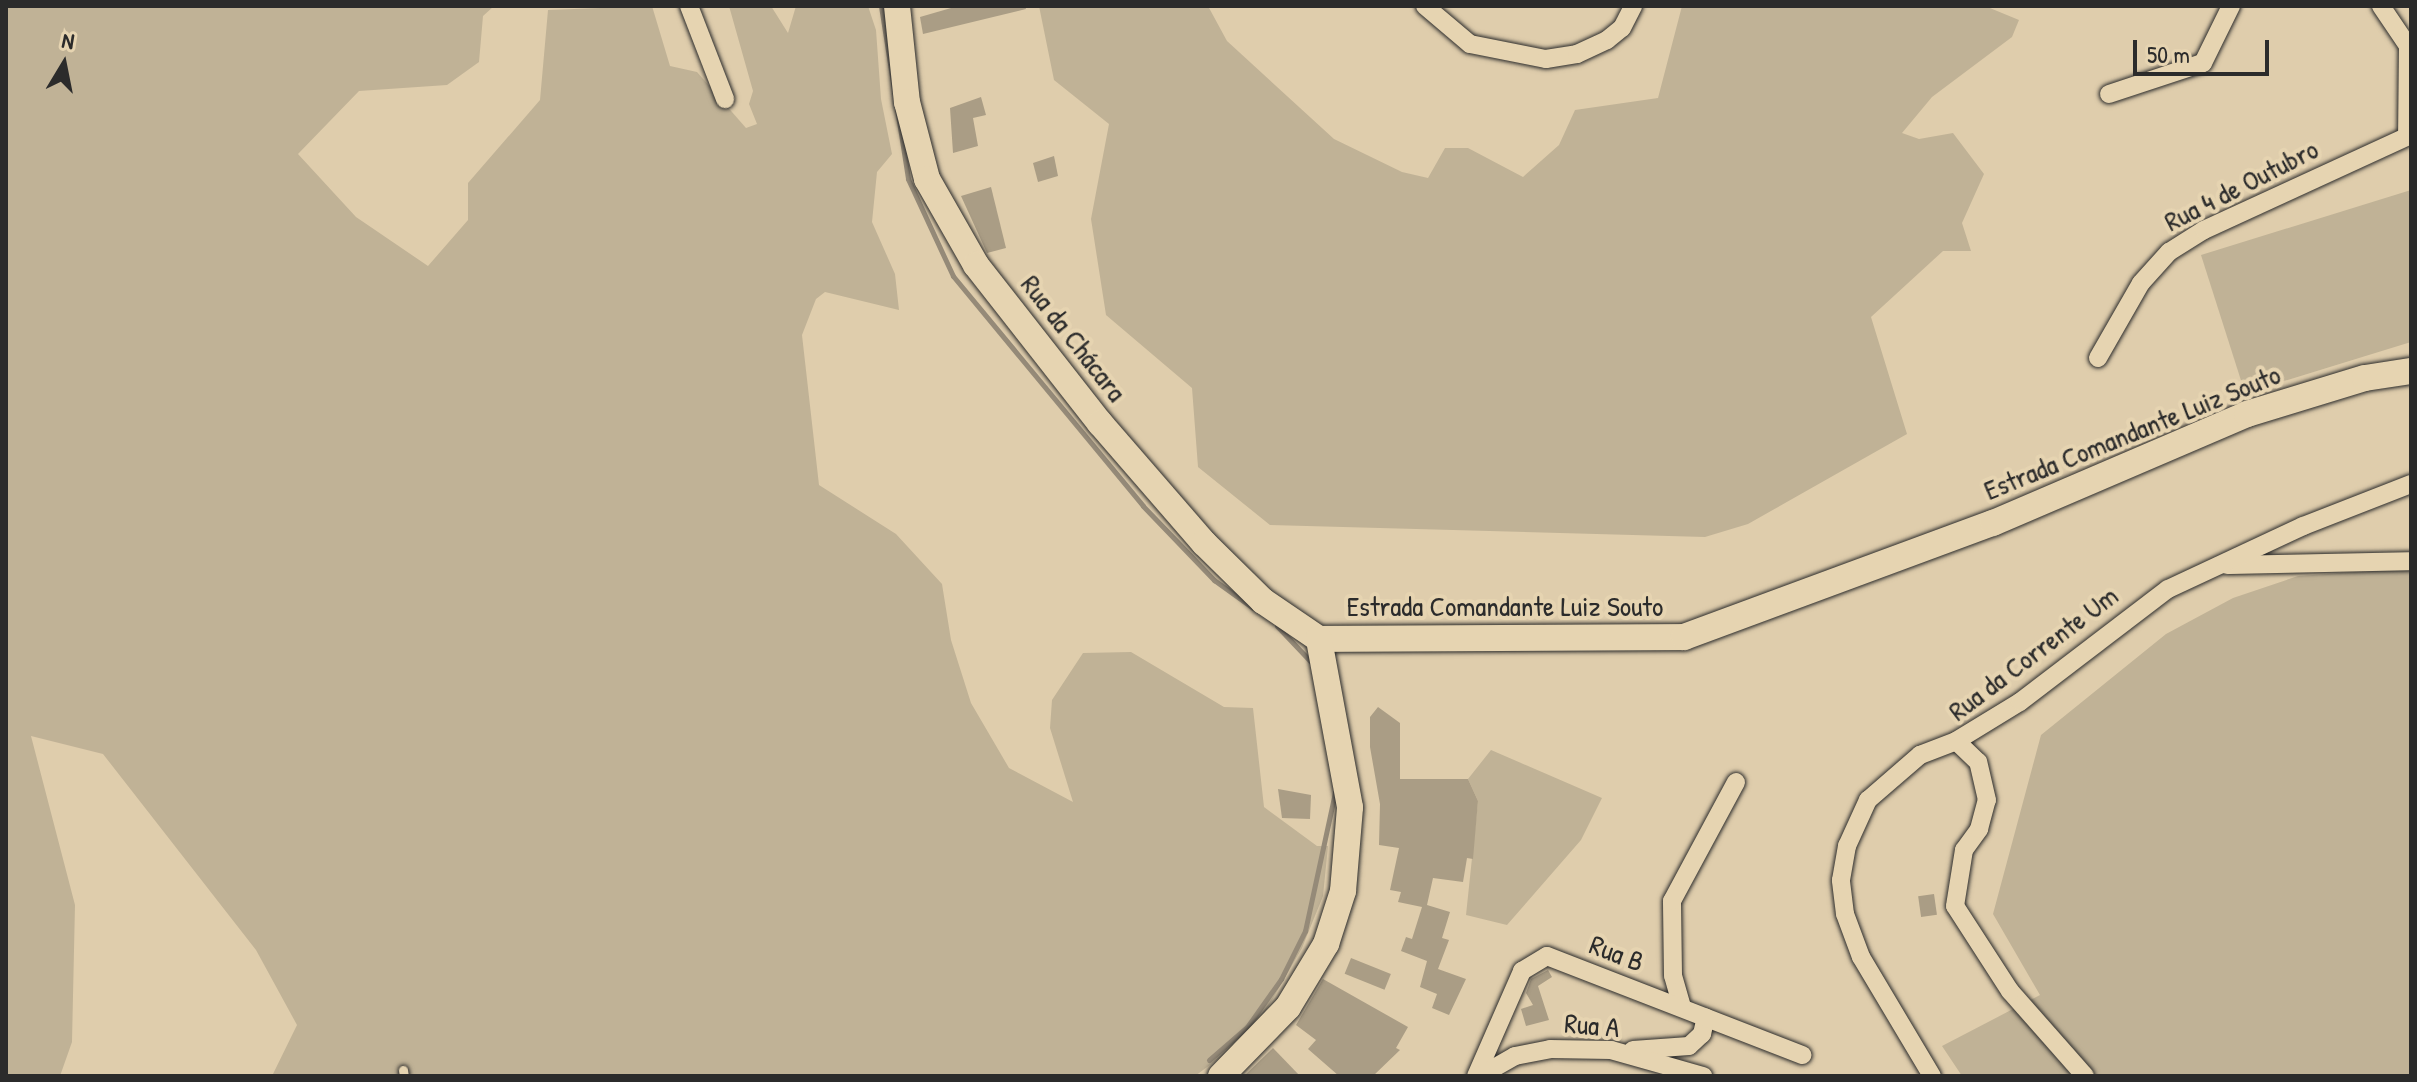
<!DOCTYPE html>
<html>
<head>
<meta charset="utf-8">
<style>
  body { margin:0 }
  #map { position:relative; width:2417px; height:1082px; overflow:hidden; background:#dfcdac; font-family:"Patrick Hand",sans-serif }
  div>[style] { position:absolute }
  .green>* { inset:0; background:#c0b296 }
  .stream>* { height:5px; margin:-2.5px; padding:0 2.5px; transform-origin:2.5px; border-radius:2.5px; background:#958a78 }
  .building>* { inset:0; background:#aa9d85; transform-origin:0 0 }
  .roads { filter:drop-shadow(0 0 2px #2b2b2b) drop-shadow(0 0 2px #2b2b2b) }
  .lane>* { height:9px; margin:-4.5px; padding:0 4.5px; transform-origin:4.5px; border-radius:4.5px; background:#e6d4b1 }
  .street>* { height:18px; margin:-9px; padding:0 9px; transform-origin:9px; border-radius:9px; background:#e6d4b1 }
  .secondary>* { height:26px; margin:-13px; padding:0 13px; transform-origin:13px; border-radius:13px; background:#e6d4b1 }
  span { translate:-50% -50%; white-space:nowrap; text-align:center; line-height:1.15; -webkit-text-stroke:8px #e6d4b1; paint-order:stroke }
  .street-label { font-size:28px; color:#2b2b2b }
  .frame { position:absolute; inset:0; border:8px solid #2b2b2b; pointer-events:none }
  .north { position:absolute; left:24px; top:24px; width:80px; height:80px; -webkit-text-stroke:6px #e6d4b1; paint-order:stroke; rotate:10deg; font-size:22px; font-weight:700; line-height:32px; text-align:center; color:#2b2b2b }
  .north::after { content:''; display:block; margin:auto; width:28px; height:36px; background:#2b2b2b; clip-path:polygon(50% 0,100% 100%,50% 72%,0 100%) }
  .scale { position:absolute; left:2133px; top:40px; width:136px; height:36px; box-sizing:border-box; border:4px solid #2b2b2b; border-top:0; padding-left:10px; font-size:24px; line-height:28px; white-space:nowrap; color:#2b2b2b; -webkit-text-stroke:6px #e6d4b1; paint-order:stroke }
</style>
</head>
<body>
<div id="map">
  <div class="green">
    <div style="clip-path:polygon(6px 6px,494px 6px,483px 16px,479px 62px,447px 85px,359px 91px,298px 154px,356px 217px,428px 266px,468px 220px,468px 183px,540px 100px,548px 10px,652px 6px,670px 66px,697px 72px,746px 128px,757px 124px,749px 104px,753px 91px,729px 6px,771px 6px,788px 33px,796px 6px,868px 6px,876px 30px,881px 99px,892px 154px,877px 172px,872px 222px,895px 274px,899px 310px,825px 292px,816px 299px,802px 335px,819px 485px,896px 534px,942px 584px,951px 640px,971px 703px,1009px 768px,1073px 802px,1050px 728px,1052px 700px,1083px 653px,1131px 652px,1224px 707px,1253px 708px,1264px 807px,1317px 846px,1328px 846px,1323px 896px,1302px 948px,1253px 1033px,1195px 1076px,272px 1076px,297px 1025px,256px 950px,103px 754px,31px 736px,75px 905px,72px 1042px,60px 1076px,6px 1076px)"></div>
    <div style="clip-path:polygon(1039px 6px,1208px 6px,1227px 41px,1334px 139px,1402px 172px,1428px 178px,1445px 148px,1468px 148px,1523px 177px,1559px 145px,1575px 110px,1658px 98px,1682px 6px,1985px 6px,2019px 20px,2012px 37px,1932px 97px,1902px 133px,1919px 139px,1953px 133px,1984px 174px,1962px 223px,1971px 251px,1943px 251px,1871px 317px,1907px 434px,1748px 524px,1705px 537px,1270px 525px,1198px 467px,1192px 388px,1106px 315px,1091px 219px,1109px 124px,1054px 80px)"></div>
    <div style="clip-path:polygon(2411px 190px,2411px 342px,2245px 393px,2201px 255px)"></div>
    <div style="clip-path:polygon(2411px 568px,2411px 1076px,1962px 1076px,1942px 1046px,2040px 995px,1993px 914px,2041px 735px,2166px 634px,2233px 598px,2298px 576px)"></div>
    <div style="clip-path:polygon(1491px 750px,1602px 798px,1581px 840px,1507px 925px,1466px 915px,1478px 801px,1468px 779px)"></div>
  </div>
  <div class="stream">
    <div style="left:881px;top:6px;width:175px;rotate:81.1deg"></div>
    <div style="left:908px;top:179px;width:107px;rotate:65.1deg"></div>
    <div style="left:953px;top:276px;width:298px;rotate:50.4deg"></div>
    <div style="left:1143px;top:506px;width:103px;rotate:46.2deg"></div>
    <div style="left:1214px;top:580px;width:48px;rotate:35.7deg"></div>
    <div style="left:1277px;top:626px;width:50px;rotate:46.6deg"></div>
    <div style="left:1209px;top:1060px;width:50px;rotate:-41deg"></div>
    <div style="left:1247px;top:1027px;width:59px;rotate:-54.7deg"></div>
    <div style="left:1281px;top:979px;width:54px;rotate:-63.4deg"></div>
    <div style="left:1305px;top:931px;width:142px;rotate:-77.8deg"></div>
  </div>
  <div class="building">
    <div style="clip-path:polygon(958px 6px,1025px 6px,1026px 9px,923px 34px,920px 17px)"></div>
    <div style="clip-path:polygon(981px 97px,986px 115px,973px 118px,978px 146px,953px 153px,950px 108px)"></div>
    <div style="clip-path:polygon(1054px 156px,1058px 176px,1038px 182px,1033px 163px)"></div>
    <div style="clip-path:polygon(991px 187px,1006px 248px,987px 253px,961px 196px)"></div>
    <div style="clip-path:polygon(1378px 707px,1400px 723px,1400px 779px,1468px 779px,1478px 801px,1473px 859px,1467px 858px,1463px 882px,1433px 878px,1427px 905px,1450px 912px,1442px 938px,1449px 940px,1438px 969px,1466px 979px,1449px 1015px,1432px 1008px,1437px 994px,1420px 987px,1427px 961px,1401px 951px,1406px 937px,1412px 939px,1422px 907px,1398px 902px,1401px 892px,1390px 890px,1399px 848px,1379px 845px,1380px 804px,1370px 747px,1370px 717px)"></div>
    <div style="clip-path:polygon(1278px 789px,1311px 795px,1310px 819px,1282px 818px)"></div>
    <div style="left:1934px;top:894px;width:21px;height:16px;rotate:82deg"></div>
    <div style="left:1351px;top:958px;width:43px;height:17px;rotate:22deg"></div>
    <div style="clip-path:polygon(1548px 970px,1552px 977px,1538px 986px,1549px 1020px,1526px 1026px,1521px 1009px,1533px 1005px,1526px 993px,1531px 979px)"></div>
    <div style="clip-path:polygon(1323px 979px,1408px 1027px,1396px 1048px,1400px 1050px,1373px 1076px,1339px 1076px,1308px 1049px,1316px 1040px,1296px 1025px)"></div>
    <div style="clip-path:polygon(1273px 1048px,1300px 1076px,1244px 1076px)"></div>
  </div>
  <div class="roads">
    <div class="lane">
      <div style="left:403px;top:1070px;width:6px;rotate:81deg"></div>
    </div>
    <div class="street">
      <div style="left:689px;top:6px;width:100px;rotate:68.8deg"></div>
      <div style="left:1425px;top:6px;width:59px;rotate:40.2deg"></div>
      <div style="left:1470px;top:44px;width:77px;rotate:11.2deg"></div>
      <div style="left:1546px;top:59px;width:31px;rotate:-9deg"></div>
      <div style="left:1577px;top:54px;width:33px;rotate:-25deg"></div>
      <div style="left:1607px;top:40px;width:19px;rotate:-39deg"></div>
      <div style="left:1622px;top:28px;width:25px;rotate:-63deg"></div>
      <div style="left:2381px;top:6px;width:48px;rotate:56deg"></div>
      <div style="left:2408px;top:46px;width:89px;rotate:90.6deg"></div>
      <div style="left:2109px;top:94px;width:99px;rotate:-18.3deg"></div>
      <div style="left:2203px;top:63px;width:64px;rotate:-63.8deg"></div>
      <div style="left:2098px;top:358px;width:86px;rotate:-60.2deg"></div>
      <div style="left:2141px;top:283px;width:42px;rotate:-47.9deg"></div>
      <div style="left:2169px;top:252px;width:41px;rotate:-32.2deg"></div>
      <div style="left:2204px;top:230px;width:228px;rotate:-24.7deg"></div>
      <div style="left:2227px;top:565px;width:184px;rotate:-1.2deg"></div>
      <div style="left:1682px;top:1007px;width:33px;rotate:-106deg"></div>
      <div style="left:1673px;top:975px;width:74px;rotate:-90.8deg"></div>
      <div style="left:1672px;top:901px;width:135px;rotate:-61.7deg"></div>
      <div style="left:1633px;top:1050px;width:56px;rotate:-4.1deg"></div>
      <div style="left:1689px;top:1046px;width:18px;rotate:-43deg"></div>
      <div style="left:1702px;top:1034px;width:17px;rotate:-77deg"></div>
      <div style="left:1476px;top:1076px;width:115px;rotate:-66.3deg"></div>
      <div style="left:1522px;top:971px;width:29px;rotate:-31deg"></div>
      <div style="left:1547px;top:956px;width:274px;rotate:21.2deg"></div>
      <div style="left:1480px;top:1076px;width:40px;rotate:-29.7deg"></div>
      <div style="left:1515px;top:1056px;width:36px;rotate:-11deg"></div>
      <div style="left:1550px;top:1049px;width:61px;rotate:0.9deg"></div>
      <div style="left:1611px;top:1050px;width:96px;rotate:15.8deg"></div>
      <div style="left:1932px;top:1076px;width:139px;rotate:-120.8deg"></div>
      <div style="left:1861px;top:957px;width:46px;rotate:-110.4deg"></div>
      <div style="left:1845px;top:914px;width:34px;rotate:-97deg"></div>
      <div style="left:1841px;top:880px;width:35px;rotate:-80deg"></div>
      <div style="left:1847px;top:846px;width:51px;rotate:-65.5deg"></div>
      <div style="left:1868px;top:800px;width:69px;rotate:-40.9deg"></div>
      <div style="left:1920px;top:755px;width:39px;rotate:-21deg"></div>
      <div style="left:2085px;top:1076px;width:113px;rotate:-131.4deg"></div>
      <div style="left:2010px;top:991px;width:101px;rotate:-122.9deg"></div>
      <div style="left:1955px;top:906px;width:57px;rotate:-80.9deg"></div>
      <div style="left:1964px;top:850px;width:26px;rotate:-54deg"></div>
      <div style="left:1979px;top:829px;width:30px;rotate:-75deg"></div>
      <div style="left:1987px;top:800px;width:39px;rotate:-103deg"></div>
      <div style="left:1978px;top:762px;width:30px;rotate:-136deg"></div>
      <div style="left:1956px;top:741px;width:75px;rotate:-31.4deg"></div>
      <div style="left:2020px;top:702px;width:186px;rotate:-37.4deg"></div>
      <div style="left:2168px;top:589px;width:149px;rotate:-25deg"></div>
      <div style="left:2303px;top:526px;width:116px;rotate:-21.3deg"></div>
    </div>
    <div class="secondary">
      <div style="left:897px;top:6px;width:97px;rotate:84.1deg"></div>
      <div style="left:907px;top:102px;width:80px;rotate:75.4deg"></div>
      <div style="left:927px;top:179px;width:99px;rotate:60.3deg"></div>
      <div style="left:976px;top:265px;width:201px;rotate:51.9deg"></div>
      <div style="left:1100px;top:423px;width:159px;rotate:49.1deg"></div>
      <div style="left:1204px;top:543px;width:83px;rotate:44.5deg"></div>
      <div style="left:1263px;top:601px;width:68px;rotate:34.2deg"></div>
      <div style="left:1319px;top:639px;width:365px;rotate:-0.3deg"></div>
      <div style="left:1684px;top:637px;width:329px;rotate:-20.3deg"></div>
      <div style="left:1993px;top:523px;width:276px;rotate:-23.2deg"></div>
      <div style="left:2247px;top:414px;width:123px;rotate:-17deg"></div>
      <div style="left:2365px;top:378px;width:47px;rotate:-8.7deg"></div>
      <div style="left:1221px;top:1076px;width:96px;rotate:-45.8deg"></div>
      <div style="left:1288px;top:1007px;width:74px;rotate:-58.9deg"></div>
      <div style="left:1326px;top:944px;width:56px;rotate:-72.2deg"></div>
      <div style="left:1343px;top:891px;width:84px;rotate:-85.2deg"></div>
      <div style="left:1350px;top:807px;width:171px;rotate:-100.5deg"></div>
    </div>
  </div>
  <div class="street-label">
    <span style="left:2241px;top:185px;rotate:-27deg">Rua 4 de Outubro</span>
    <span style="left:1074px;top:338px;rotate:52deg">Rua da Chácara</span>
    <span style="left:2132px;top:432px;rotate:-22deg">Estrada Comandante Luiz Souto</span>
    <span style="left:1505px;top:606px">Estrada Comandante Luiz Souto</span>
    <span style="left:2033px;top:653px;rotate:-37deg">Rua da Corrente Um</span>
    <span style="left:1617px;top:953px;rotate:21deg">Rua B</span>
    <span style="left:1592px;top:1025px;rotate:5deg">Rua A</span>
  </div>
  <div class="frame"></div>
  <div class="north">N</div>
  <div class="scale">50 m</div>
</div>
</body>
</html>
